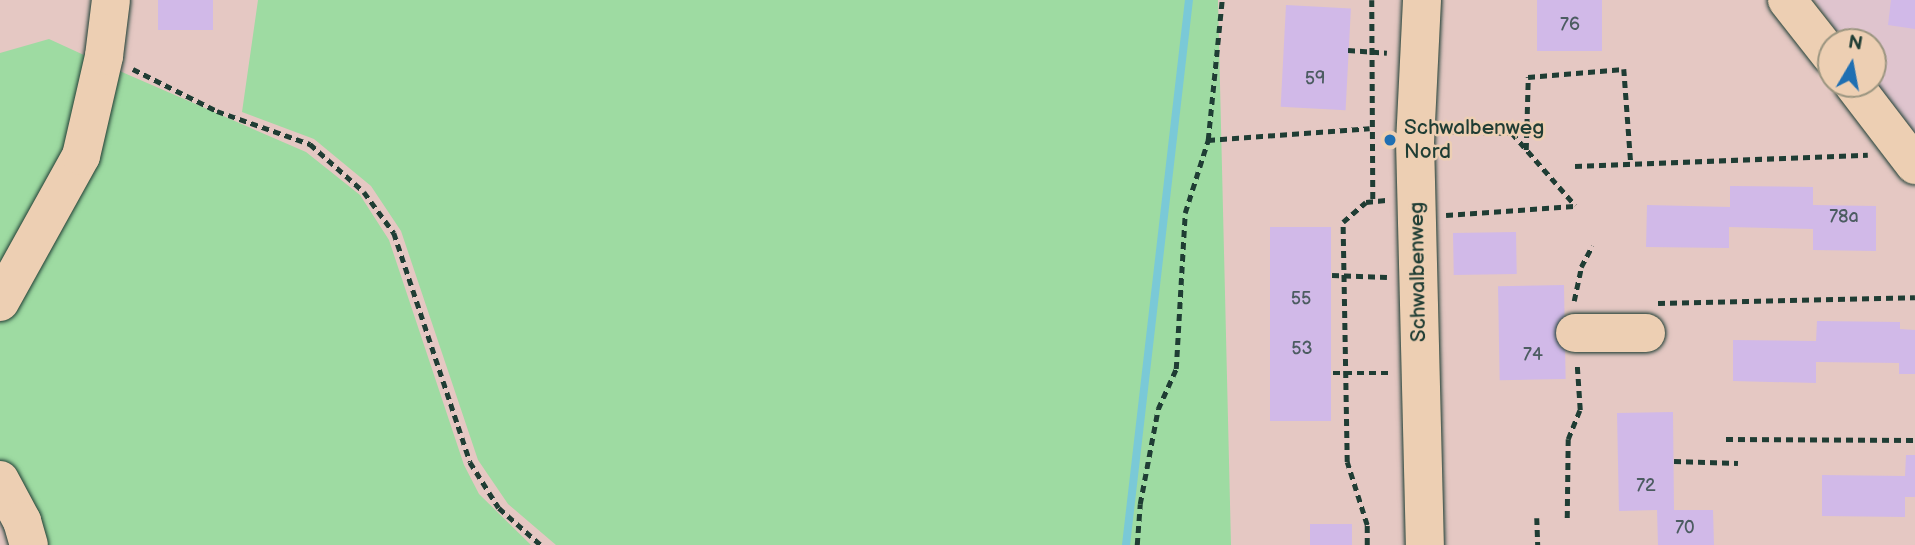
<!DOCTYPE html>
<html>
<head>
<meta charset="utf-8">
<style>
  body { margin:0 }
  #map { position:relative; width:1915px; height:545px; overflow:hidden; background:#e5c8c3; font-family:"Balsamiq Sans",sans-serif }
  div>[style] { position:absolute }
  .built>* { inset:0; background:#dfc4ce }
  .green>* { inset:0; background:#9edba2 }
  .stream>* { height:8px; margin:-4px; padding:0 4px; transform-origin:4px; border-radius:4px; background:#7ac9d7 }
  .building>* { inset:0; background:#d1b9e8; transform-origin:0 0 }
  .path>* { height:4.5px; margin-top:-2.25px; transform-origin:0; background:repeating-linear-gradient(90deg,#1f3d34 0 7px,transparent 0 12px) }
  .roads { filter:drop-shadow(0 0 2px #1f3d34) drop-shadow(0 0 2px #1f3d34) }
  .minor>* { height:38px; margin:-19px; padding:0 19px; transform-origin:19px; border-radius:19px; background:#edcfb3 }
  .dots>* { width:19px; height:19px; translate:-50% -50%; box-sizing:border-box; border:4px solid #edcfb3; border-radius:50% }
  span { translate:-50% -50%; white-space:nowrap; text-align:center; line-height:1.15; -webkit-text-stroke:5px #edcfb3; paint-order:stroke }
  .number-label { font-size:18px; color:#4c5c61 }
  .number-label span { -webkit-text-stroke-width:0 }
  .poi-label { font-size:21px; color:#1f3d34 }
  .left { translate:0 -50%; text-align:left }
  .street-label { font-size:21px; color:#1f3d34 }
  .north { position:absolute; left:1817px; top:28px; width:70px; height:70px; box-sizing:border-box; background:#edcfb3; border:2px solid #9b9580; border-radius:50%; rotate:10deg; font-size:19px; font-weight:700; line-height:28px; text-align:center; color:#1f3d34 }
  .north::after { content:''; display:block; margin:auto; width:24px; height:32px; background:#1f6fb2; clip-path:polygon(50% 0,100% 100%,50% 72%,0 100%) }
</style>
</head>
<body>
<div id="map">
  <div class="built">
    <div style="clip-path:polygon(1815px 0,1915px 0,1915px 142px,1873px 83px,1873px 42px,1844px 42px)"></div>
  </div>
  <div class="green">
    <div style="clip-path:polygon(258px 0,1218px 0,1231px 545px,556px 545px,508px 504px,478px 460px,401px 231px,371px 186px,314px 139px,242px 112px)"></div>
    <div style="clip-path:polygon(49px 39px,97px 61px,74px 150px,0 284px,0 53px)"></div>
    <div style="clip-path:polygon(115px 69px,306px 152px,360px 195px,389px 240px,464px 465px,479px 494px,531px 545px,36px 545px,0 462px,0 323px)"></div>
  </div>
  <div class="stream">
    <div style="left:1126px;top:545px;width:549px;rotate:-83.41deg"></div>
  </div>
  <div class="building">
    <div style="left:158px;top:0;width:55px;height:30px"></div>
    <div style="left:1537px;top:0;width:65px;height:51px"></div>
    <div style="clip-path:polygon(1891px 0,1915px 0,1915px 29px,1888px 25px)"></div>
    <div style="left:1286px;top:5px;width:65px;height:102px;rotate:3deg"></div>
    <div style="clip-path:polygon(1730px 186px,1813px 187px,1813px 205px,1876px 206px,1876px 251px,1813px 250px,1813px 229px,1729px 227px,1729px 248px,1646px 247px,1647px 205px,1730px 207px)"></div>
    <div style="left:1270px;top:227px;width:61px;height:194px"></div>
    <div style="left:1516px;top:232px;width:42px;height:63px;rotate:89deg"></div>
    <div style="left:1564px;top:285px;width:94px;height:66px;rotate:89deg"></div>
    <div style="clip-path:polygon(1817px 321px,1900px 322px,1900px 329px,1915px 330px,1915px 374px,1899px 374px,1899px 363px,1816px 362px,1816px 383px,1733px 381px,1733px 340px,1816px 341px)"></div>
    <div style="clip-path:polygon(1673px 412px,1674px 510px,1713px 510px,1714px 545px,1658px 545px,1657px 510px,1619px 511px,1617px 413px)"></div>
    <div style="clip-path:polygon(1906px 455px,1915px 455px,1915px 497px,1905px 497px,1905px 517px,1822px 516px,1822px 475px,1905px 476px)"></div>
    <div style="left:1352px;top:524px;width:21px;height:42px;rotate:90deg"></div>
  </div>
  <div class="path">
    <div style="left:1372px;top:0;width:201px;rotate:89.7deg"></div>
    <div style="left:1348px;top:50px;width:39px;rotate:4deg"></div>
    <div style="left:133px;top:69px;width:94px;rotate:26.6deg"></div>
    <div style="left:217px;top:111px;width:99px;rotate:19.5deg"></div>
    <div style="left:310px;top:144px;width:72px;rotate:41.6deg"></div>
    <div style="left:364px;top:192px;width:51px;rotate:53.8deg"></div>
    <div style="left:394px;top:233px;width:241px;rotate:71.6deg"></div>
    <div style="left:470px;top:462px;width:54px;rotate:57.8deg"></div>
    <div style="left:499px;top:508px;width:56px;rotate:41.4deg"></div>
    <div style="left:1447px;top:131px;width:65px;rotate:1.8deg"></div>
    <div style="left:1512px;top:133px;width:96px;rotate:48.8deg"></div>
    <div style="left:1208px;top:140px;width:162px;rotate:-4.2deg"></div>
    <div style="left:1526px;top:150px;width:73px;rotate:-88.4deg"></div>
    <div style="left:1528px;top:77px;width:96px;rotate:-4.8deg"></div>
    <div style="left:1624px;top:69px;width:95px;rotate:85.8deg"></div>
    <div style="left:1575px;top:166px;width:293px;rotate:-2.2deg"></div>
    <div style="left:1446px;top:215px;width:128px;rotate:-4deg"></div>
    <div style="left:1332px;top:275px;width:55px;rotate:2.1deg"></div>
    <div style="left:1574px;top:301px;width:35px;rotate:-78deg"></div>
    <div style="left:1581px;top:267px;width:24px;rotate:-62deg"></div>
    <div style="left:1658px;top:303px;width:257px;rotate:-1.3deg"></div>
    <div style="left:1333px;top:373px;width:55px"></div>
    <div style="left:1726px;top:439px;width:189px;rotate:0.3deg"></div>
    <div style="left:1674px;top:461px;width:64px;rotate:1.8deg"></div>
    <div style="left:1537px;top:518px;width:27px;rotate:88deg"></div>
    <div style="left:1567px;top:518px;width:79px;rotate:-89.3deg"></div>
    <div style="left:1568px;top:439px;width:31px;rotate:-68deg"></div>
    <div style="left:1580px;top:410px;width:45px;rotate:-93.8deg"></div>
    <div style="left:1137px;top:545px;width:41px;rotate:-85.8deg"></div>
    <div style="left:1140px;top:504px;width:97px;rotate:-79.3deg"></div>
    <div style="left:1158px;top:409px;width:44px;rotate:-65.8deg"></div>
    <div style="left:1176px;top:369px;width:156px;rotate:-86.7deg"></div>
    <div style="left:1185px;top:213px;width:77px;rotate:-72.5deg"></div>
    <div style="left:1208px;top:140px;width:141px;rotate:-84.3deg"></div>
    <div style="left:1367px;top:545px;width:20px;rotate:-90deg"></div>
    <div style="left:1367px;top:525px;width:66px;rotate:-107.6deg"></div>
    <div style="left:1347px;top:462px;width:240px;rotate:-91deg"></div>
    <div style="left:1343px;top:222px;width:30px;rotate:-41deg"></div>
    <div style="left:1366px;top:202px;width:20px;rotate:-6deg"></div>
  </div>
  <div class="roads">
    <div class="minor">
      <div style="left:1422px;top:0;width:141px;rotate:92.8deg"></div>
      <div style="left:1415px;top:141px;width:404px;rotate:88.6deg"></div>
      <div style="left:1787px;top:0;width:71px;rotate:51.8deg"></div>
      <div style="left:1853px;top:84px;width:102px;rotate:52.6deg"></div>
      <div style="left:0;top:302px;width:167px;rotate:-61deg"></div>
      <div style="left:81px;top:156px;width:103px;rotate:-77deg"></div>
      <div style="left:104px;top:56px;width:56px;rotate:-82.9deg"></div>
      <div style="left:1575px;top:333px;width:71px"></div>
      <div style="left:0;top:480px;width:47px;rotate:61.8deg"></div>
      <div style="left:22px;top:521px;width:25px;rotate:74deg"></div>
    </div>
  </div>
  <div class="dots">
    <div style="left:1390px;top:140px;background:#1f6fb2"></div>
  </div>
  <div class="number-label">
    <span style="left:1570px;top:25px">76</span>
    <span style="left:1315px;top:79px">59</span>
    <span style="left:1844px;top:217px">78a</span>
    <span style="left:1301px;top:299px">55</span>
    <span style="left:1302px;top:349px">53</span>
    <span style="left:1533px;top:355px">74</span>
    <span style="left:1646px;top:486px">72</span>
    <span style="left:1685px;top:528px">70</span>
  </div>
  <div class="poi-label">
    <span class="left" style="left:1404px;top:140px">Schwalbenweg<br>Nord</span>
  </div>
  <div class="street-label">
    <span style="left:1418px;top:272px;rotate:-91deg">Schwalbenweg</span>
  </div>
  <div class="north">N</div>
</div>
</body>
</html>
